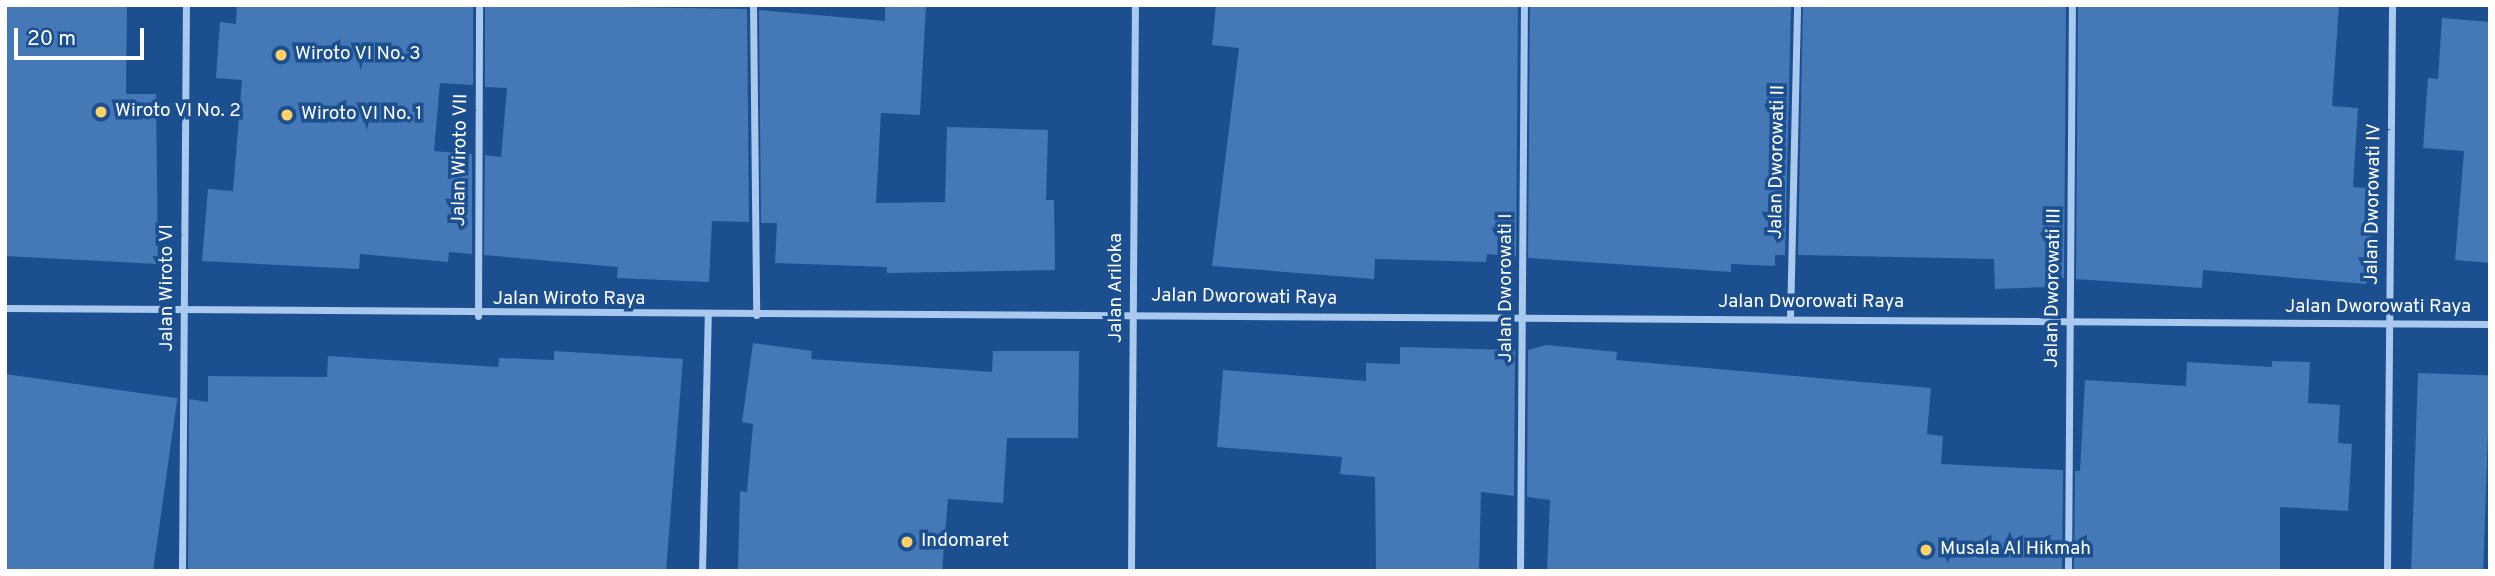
<!DOCTYPE html>
<html>
<head>
<meta charset="utf-8">
<style>
  body { margin:0 }
  #map { position:relative; width:2495px; height:576px; overflow:hidden; background:#1b4f8f; font-family:Overpass,sans-serif }
  div>[style] { position:absolute }
  .building>* { inset:0; background:#4478b7; transform-origin:0 0 }
  .minor>* { height:7px; margin:-3.5px; padding:0 3.5px; transform-origin:3.5px; border-radius:3.5px; background:#a9c9ee }
  .dots>* { width:19px; height:19px; translate:-50% -50%; box-sizing:border-box; border:4px solid #1b4f8f; border-radius:50% }
  span { translate:-50% -50%; white-space:nowrap; text-align:center; line-height:1.15; -webkit-text-stroke:7px #1b4f8f; paint-order:stroke }
  .poi-label { font-size:19px; color:#fff }
  .left { translate:0 -50%; text-align:left }
  .street-label { font-size:19px; color:#fff }
  .frame { position:absolute; inset:0; border:7px solid #fff; pointer-events:none }
  .scale { position:absolute; left:14px; top:28px; width:130px; height:32px; box-sizing:border-box; border:4px solid #fff; border-top:0; padding-left:9px; font-size:21px; line-height:24px; white-space:nowrap; color:#fff; -webkit-text-stroke:5px #1b4f8f; paint-order:stroke }
</style>
</head>
<body>
<div id="map">
  <div class="building">
    <div style="clip-path:polygon(5px 5px,127px 5px,126px 94px,156px 94px,158px 264px,5px 256px)"></div>
    <div style="clip-path:polygon(237px 5px,473px 5px,473px 85px,440px 83px,434px 151px,472px 154px,472px 254px,449px 252px,448px 262px,360px 254px,359px 269px,202px 261px,208px 189px,233px 191px,242px 80px,216px 78px,220px 22px,236px 24px)"></div>
    <div style="clip-path:polygon(485px 5px,747px 9px,749px 222px,712px 221px,709px 282px,617px 278px,618px 267px,484px 255px,485px 155px,501px 157px,507px 88px,485px 87px)"></div>
    <div style="clip-path:polygon(885px 5px,926px 5px,920px 115px,881px 113px,876px 203px,945px 202px,947px 127px,1048px 130px,1046px 200px,1054px 200px,1055px 270px,887px 273px,887px 267px,775px 263px,777px 223px,761px 223px,759px 10px,885px 21px)"></div>
    <div style="clip-path:polygon(1216px 5px,1518px 5px,1516px 257px,1487px 254px,1486px 262px,1375px 259px,1374px 279px,1212px 266px,1239px 48px,1212px 45px)"></div>
    <div style="clip-path:polygon(1530px 5px,1791px 5px,1785px 255px,1775px 255px,1775px 266px,1731px 264px,1731px 272px,1528px 258px)"></div>
    <div style="clip-path:polygon(1803px 5px,2066px 5px,2064px 278px,2048px 277px,2048px 287px,1995px 289px,1994px 259px,1798px 255px)"></div>
    <div style="clip-path:polygon(2078px 5px,2339px 5px,2332px 106px,2358px 108px,2353px 187px,2367px 188px,2364px 228px,2372px 228px,2366px 284px,2203px 270px,2202px 288px,2076px 279px)"></div>
    <div style="clip-path:polygon(2442px 18px,2490px 22px,2490px 263px,2455px 260px,2464px 151px,2423px 148px,2428px 78px,2438px 79px)"></div>
    <div style="clip-path:polygon(753px 343px,812px 351px,811px 359px,992px 372px,993px 351px,1079px 351px,1078px 438px,1007px 438px,1003px 503px,948px 499px,942px 571px,738px 571px,740px 491px,747px 492px,753px 424px,742px 422px)"></div>
    <div style="clip-path:polygon(1546px 345px,1617px 352px,1616px 360px,1931px 388px,1927px 434px,1943px 436px,1941px 464px,2063px 470px,2062px 571px,1547px 571px,1550px 500px,1527px 497px,1528px 350px)"></div>
    <div style="clip-path:polygon(1400px 347px,1515px 350px,1514px 496px,1481px 492px,1479px 571px,1376px 570px,1375px 477px,1340px 474px,1342px 457px,1217px 447px,1223px 370px,1366px 381px,1366px 363px,1400px 364px)"></div>
    <div style="clip-path:polygon(554px 351px,683px 359px,666px 571px,188px 569px,189px 399px,208px 402px,208px 376px,327px 377px,328px 356px,498px 367px,499px 358px,554px 360px)"></div>
    <div style="clip-path:polygon(2272px 361px,2310px 362px,2308px 403px,2340px 405px,2338px 443px,2352px 444px,2348px 511px,2280px 507px,2280px 571px,2074px 571px,2075px 471px,2080px 471px,2085px 380px,2186px 386px,2187px 362px,2272px 367px)"></div>
    <div style="left:2418px;top:373px;width:72px;height:198px;rotate:2deg"></div>
    <div style="left:5px;top:374px;width:174px;height:197px;rotate:8deg"></div>
  </div>
  <div class="minor">
    <div style="left:753px;top:5px;width:310px;rotate:89.4deg"></div>
    <div style="left:5px;top:308px;width:2485px;rotate:0.37deg"></div>
    <div style="left:478px;top:316px;width:311px;rotate:-89.8deg"></div>
    <div style="left:1790px;top:319px;width:314px;rotate:-88.7deg"></div>
    <div style="left:182px;top:571px;width:566px;rotate:-89.6deg"></div>
    <div style="left:702px;top:571px;width:255px;rotate:-88.7deg"></div>
    <div style="left:1131px;top:571px;width:566px;rotate:-89.6deg"></div>
    <div style="left:1520px;top:571px;width:566px;rotate:-89.6deg"></div>
    <div style="left:2068px;top:571px;width:566px;rotate:-89.6deg"></div>
    <div style="left:2387px;top:571px;width:566px;rotate:-89.49deg"></div>
  </div>
  <div class="dots">
    <div style="left:281px;top:55px;background:#ffd166"></div>
    <div style="left:101px;top:112px;background:#ffd166"></div>
    <div style="left:287px;top:115px;background:#ffd166"></div>
    <div style="left:907px;top:542px;background:#ffd166"></div>
    <div style="left:1926px;top:550px;background:#ffd166"></div>
  </div>
  <div class="poi-label">
    <span class="left" style="left:295px;top:55px">Wiroto VI No. 3</span>
    <span class="left" style="left:115px;top:112px">Wiroto VI No. 2</span>
    <span class="left" style="left:301px;top:115px">Wiroto VI No. 1</span>
    <span class="left" style="left:921px;top:542px">Indomaret</span>
    <span class="left" style="left:1940px;top:550px">Musala Al Hikmah</span>
  </div>
  <div class="street-label">
    <span style="left:461px;top:160px;rotate:-89deg">Jalan Wiroto VII</span>
    <span style="left:1778px;top:162px;rotate:-89deg">Jalan Dworowati II</span>
    <span style="left:2374px;top:204px;rotate:-89deg">Jalan Dworowati IV</span>
    <span style="left:168px;top:288px;rotate:-90deg">Jalan Wiroto VI</span>
    <span style="left:1117px;top:288px;rotate:-90deg">Jalan Ariloka</span>
    <span style="left:1507px;top:288px;rotate:-90deg">Jalan Dworowati I</span>
    <span style="left:2054px;top:288px;rotate:-89deg">Jalan Dworowati III</span>
    <span style="left:1244px;top:298px;rotate:1deg">Jalan Dworowati Raya</span>
    <span style="left:569px;top:300px">Jalan Wiroto Raya</span>
    <span style="left:1811px;top:303px">Jalan Dworowati Raya</span>
    <span style="left:2378px;top:308px">Jalan Dworowati Raya</span>
  </div>
  <div class="frame"></div>
  <div class="scale">20 m</div>
</div>
</body>
</html>
